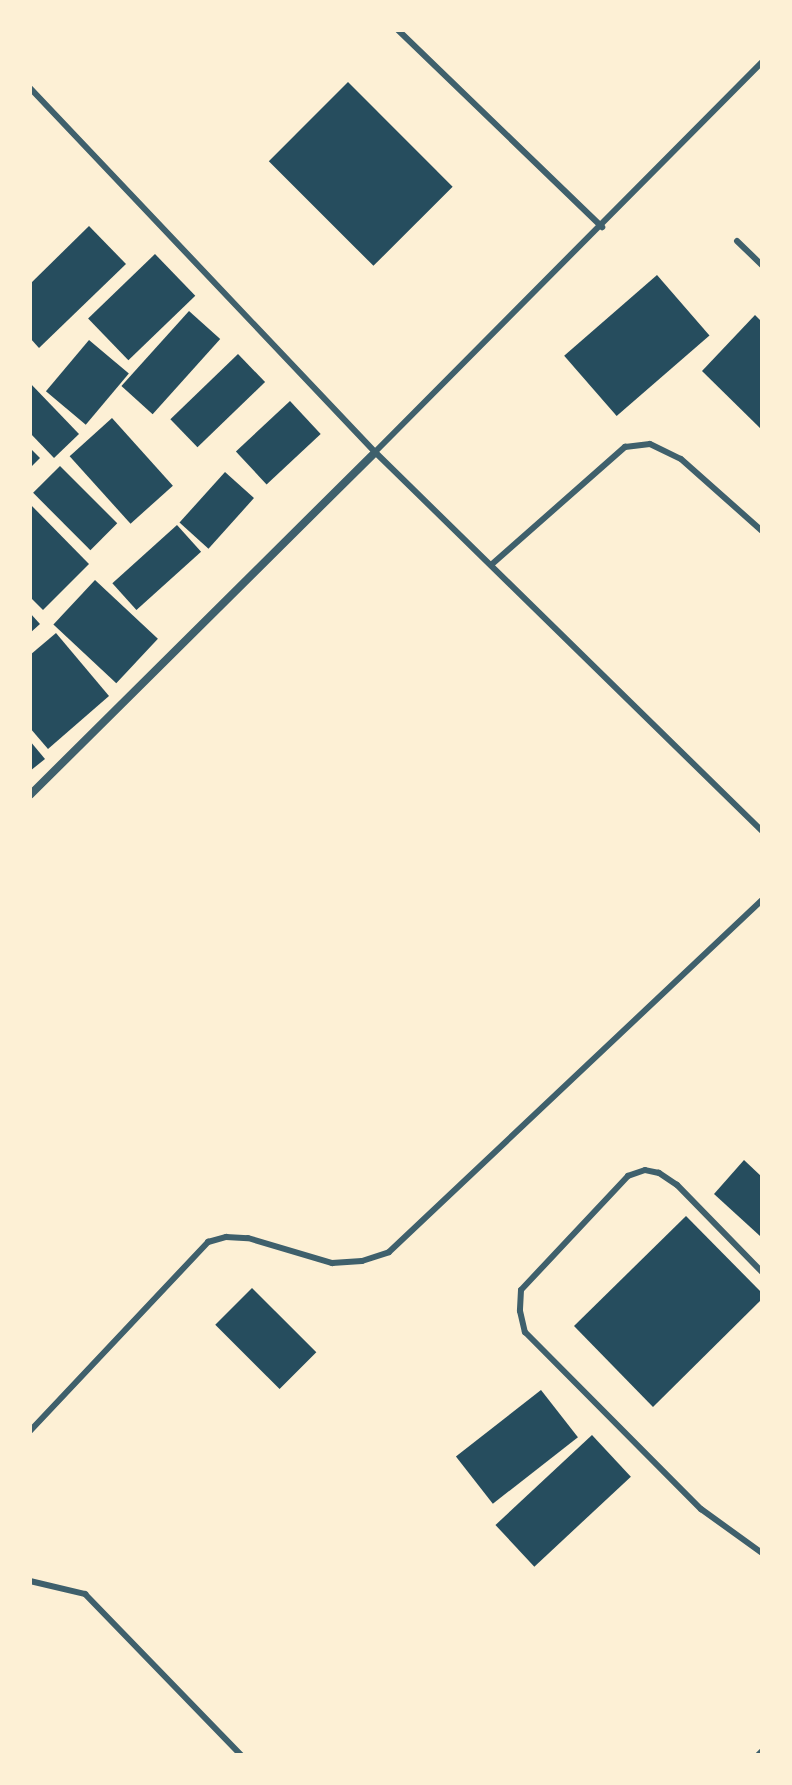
<!DOCTYPE html>
<html>
<head>
<meta charset="utf-8">
<style>
  body { margin:0 }
  #map { position:relative; width:792px; height:1785px; overflow:hidden; background:#fdf0d5; font-family:"Open Sans",sans-serif }
  div>[style] { position:absolute }
  .building>* { inset:0; background:#264d5e; transform-origin:0 0 }
  .service>* { height:6px; margin:-3px; padding:0 3px; transform-origin:3px; border-radius:3px; background:#3f606c }
  .minor>* { height:8px; margin:-4px; padding:0 4px; transform-origin:4px; border-radius:4px; background:#3f606c }
  span { translate:-50% -50%; white-space:nowrap; text-align:center; line-height:1.15; -webkit-text-stroke:6px #fdf0d5; paint-order:stroke }
  .frame { position:absolute; inset:0; border:32px solid #fdf0d5; pointer-events:none }
</style>
</head>
<body>
<div id="map">
  <div class="building">
    <div style="left:348px;top:82px;width:148px;height:112px;rotate:45deg"></div>
    <div style="clip-path:polygon(89px 226px,126px 264px,39px 348px,30px 338px,30px 284px)"></div>
    <div style="left:155px;top:254px;width:58px;height:93px;rotate:46deg"></div>
    <div style="left:657px;top:275px;width:80px;height:123px;rotate:49deg"></div>
    <div style="left:189px;top:311px;width:42px;height:101px;rotate:42deg"></div>
    <div style="clip-path:polygon(755px 315px,762px 322px,762px 430px,702px 371px)"></div>
    <div style="left:89px;top:340px;width:52px;height:67px;rotate:40deg"></div>
    <div style="left:238px;top:354px;width:39px;height:94px;rotate:46deg"></div>
    <div style="clip-path:polygon(30px 383px,79px 434px,54px 458px,30px 433px)"></div>
    <div style="left:290px;top:401px;width:45px;height:74px;rotate:47deg"></div>
    <div style="left:112px;top:418px;width:91px;height:57px;rotate:48deg"></div>
    <div style="clip-path:polygon(30px 448px,40px 458px,30px 468px)"></div>
    <div style="left:60px;top:466px;width:81px;height:38px;rotate:45deg"></div>
    <div style="left:225px;top:472px;width:39px;height:68px;rotate:42deg"></div>
    <div style="clip-path:polygon(30px 504px,89px 564px,43px 610px,30px 597px)"></div>
    <div style="left:177px;top:525px;width:36px;height:87px;rotate:48deg"></div>
    <div style="left:95px;top:580px;width:86px;height:61px;rotate:43deg"></div>
    <div style="clip-path:polygon(30px 613px,40px 624px,30px 633px)"></div>
    <div style="clip-path:polygon(56px 633px,109px 696px,48px 749px,30px 728px,30px 655px)"></div>
    <div style="clip-path:polygon(30px 741px,45px 759px,30px 771px)"></div>
    <div style="clip-path:polygon(744px 1160px,762px 1177px,760px 1236px,714px 1194px)"></div>
    <div style="clip-path:polygon(686px 1216px,762px 1293px,762px 1299px,653px 1407px,574px 1326px)"></div>
    <div style="left:252px;top:1288px;width:91px;height:52px;rotate:45deg"></div>
    <div style="left:541px;top:1390px;width:60px;height:108px;rotate:52deg"></div>
    <div style="left:592px;top:1435px;width:57px;height:132px;rotate:47deg"></div>
  </div>
  <div class="service">
    <div style="left:398px;top:30px;width:284px;rotate:44deg"></div>
    <div style="left:30px;top:88px;width:502px;rotate:46.54deg"></div>
    <div style="left:375px;top:452px;width:542px;rotate:44.4deg"></div>
    <div style="left:737px;top:241px;width:35px;rotate:44deg"></div>
    <div style="left:375px;top:452px;width:549px;rotate:-45.22deg"></div>
    <div style="left:491px;top:565px;width:179px;rotate:-41.4deg"></div>
    <div style="left:625px;top:447px;width:25px;rotate:-7deg"></div>
    <div style="left:650px;top:444px;width:34px;rotate:26deg"></div>
    <div style="left:681px;top:459px;width:108px;rotate:41.6deg"></div>
    <div style="left:762px;top:1272px;width:122px;rotate:-134.3deg"></div>
    <div style="left:677px;top:1185px;width:22px;rotate:-146deg"></div>
    <div style="left:659px;top:1173px;width:14px;rotate:-168deg"></div>
    <div style="left:645px;top:1170px;width:18px;rotate:161deg"></div>
    <div style="left:628px;top:1176px;width:156px;rotate:133.2deg"></div>
    <div style="left:521px;top:1290px;width:21px;rotate:93deg"></div>
    <div style="left:520px;top:1311px;width:22px;rotate:77deg"></div>
    <div style="left:525px;top:1332px;width:250px;rotate:45.2deg"></div>
    <div style="left:701px;top:1509px;width:75px;rotate:35.8deg"></div>
    <div style="left:30px;top:1431px;width:260px;rotate:-46.7deg"></div>
    <div style="left:208px;top:1242px;width:19px;rotate:-16deg"></div>
    <div style="left:226px;top:1237px;width:22px;rotate:3deg"></div>
    <div style="left:248px;top:1238px;width:88px;rotate:16.6deg"></div>
    <div style="left:332px;top:1263px;width:30px;rotate:-4deg"></div>
    <div style="left:362px;top:1261px;width:28px;rotate:-18deg"></div>
    <div style="left:389px;top:1252px;width:513px;rotate:-43.34deg"></div>
    <div style="left:30px;top:1581px;width:57px;rotate:13.3deg"></div>
    <div style="left:85px;top:1594px;width:224px;rotate:45.9deg"></div>
    <div style="left:758px;top:1755px;width:6px;rotate:-45deg"></div>
  </div>
  <div class="minor">
    <div style="left:30px;top:795px;width:486px;rotate:-44.8deg"></div>
  </div>
  <div class="frame"></div>
</div>
</body>
</html>
